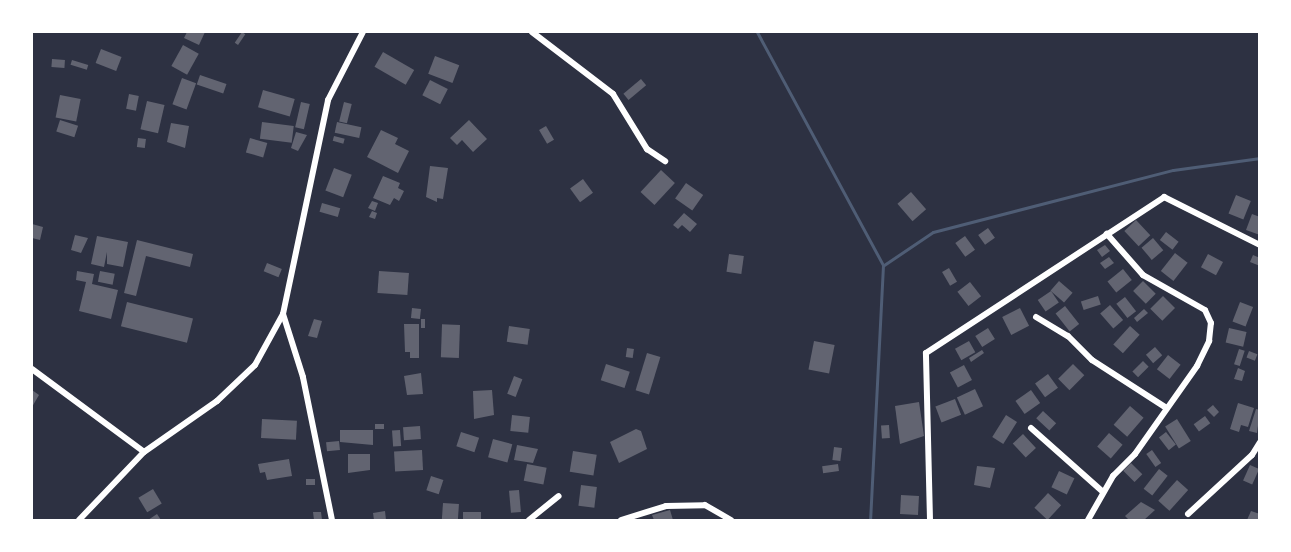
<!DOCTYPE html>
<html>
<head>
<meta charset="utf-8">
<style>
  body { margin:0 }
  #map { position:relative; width:1291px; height:552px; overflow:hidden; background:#2d3142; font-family:"Public Sans",sans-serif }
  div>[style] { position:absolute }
  .stream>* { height:3px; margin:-1.5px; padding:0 1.5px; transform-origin:1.5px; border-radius:1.5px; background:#4f5d75 }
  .building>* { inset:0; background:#626471; transform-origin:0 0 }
  .minor>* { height:6px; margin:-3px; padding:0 3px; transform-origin:3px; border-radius:3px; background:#fff }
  span { translate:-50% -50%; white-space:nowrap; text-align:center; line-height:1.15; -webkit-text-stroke:4.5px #fff; paint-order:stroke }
  .frame { position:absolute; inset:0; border:33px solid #fff; pointer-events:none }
</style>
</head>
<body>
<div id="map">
  <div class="stream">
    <div style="left:757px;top:32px;width:265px;rotate:61.6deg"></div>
    <div style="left:883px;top:265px;width:255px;rotate:92.9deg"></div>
    <div style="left:884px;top:265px;width:59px;rotate:-34deg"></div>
    <div style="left:933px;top:232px;width:248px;rotate:-14.5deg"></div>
    <div style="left:1173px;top:170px;width:88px;rotate:-7.9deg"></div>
  </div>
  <div class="building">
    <div style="clip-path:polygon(187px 32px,205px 32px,199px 45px,184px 38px)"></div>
    <div style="left:242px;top:32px;width:4px;height:13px;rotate:34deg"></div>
    <div style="left:183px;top:45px;width:18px;height:24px;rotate:29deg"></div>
    <div style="left:101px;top:49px;width:22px;height:15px;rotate:21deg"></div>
    <div style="left:383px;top:52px;width:36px;height:17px;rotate:30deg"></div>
    <div style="left:435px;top:56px;width:26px;height:19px;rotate:21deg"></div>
    <div style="left:52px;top:59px;width:13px;height:8px;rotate:4deg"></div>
    <div style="left:72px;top:60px;width:17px;height:5px;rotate:17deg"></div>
    <div style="left:200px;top:75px;width:28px;height:10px;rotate:19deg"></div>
    <div style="left:182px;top:78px;width:15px;height:28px;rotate:20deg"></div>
    <div style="left:641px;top:79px;width:8px;height:23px;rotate:50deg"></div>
    <div style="left:430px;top:80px;width:20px;height:17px;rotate:27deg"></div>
    <div style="left:263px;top:90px;width:33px;height:18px;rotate:16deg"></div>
    <div style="left:129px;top:94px;width:10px;height:15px;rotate:11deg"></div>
    <div style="left:60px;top:95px;width:21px;height:23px;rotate:11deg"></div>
    <div style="left:147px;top:101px;width:18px;height:29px;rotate:13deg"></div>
    <div style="left:301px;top:102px;width:9px;height:26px;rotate:13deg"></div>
    <div style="left:344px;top:102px;width:8px;height:20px;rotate:14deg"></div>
    <div style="left:60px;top:120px;width:19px;height:12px;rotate:18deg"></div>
    <div style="clip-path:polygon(469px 120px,487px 139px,473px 152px,462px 140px,457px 145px,450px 138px)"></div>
    <div style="left:262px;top:122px;width:32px;height:17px;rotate:7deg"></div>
    <div style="left:337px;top:122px;width:25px;height:11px;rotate:12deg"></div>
    <div style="clip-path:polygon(171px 123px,189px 126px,185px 148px,167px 142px)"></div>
    <div style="left:546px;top:126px;width:16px;height:8px;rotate:60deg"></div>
    <div style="clip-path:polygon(381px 130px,398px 138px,395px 144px,409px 151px,398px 173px,367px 157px)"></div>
    <div style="clip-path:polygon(296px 132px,307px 135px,298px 151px,291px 148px)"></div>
    <div style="left:334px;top:136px;width:11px;height:5px;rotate:15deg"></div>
    <div style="left:138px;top:138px;width:8px;height:9px;rotate:7deg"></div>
    <div style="left:250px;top:138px;width:18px;height:15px;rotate:16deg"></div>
    <div style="clip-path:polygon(430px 166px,448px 168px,443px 199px,437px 198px,437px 202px,426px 197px)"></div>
    <div style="left:334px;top:168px;width:19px;height:24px;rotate:21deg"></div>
    <div style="left:661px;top:170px;width:19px;height:30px;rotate:43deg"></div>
    <div style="clip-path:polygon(383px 176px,400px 183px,398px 188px,404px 191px,399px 201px,394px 198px,390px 205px,373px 198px)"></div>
    <div style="left:583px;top:179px;width:17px;height:16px;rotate:54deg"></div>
    <div style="left:686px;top:183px;width:21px;height:19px;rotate:35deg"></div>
    <div style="left:911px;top:192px;width:23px;height:18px;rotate:49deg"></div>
    <div style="left:1236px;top:195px;width:16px;height:20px;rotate:22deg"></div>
    <div style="clip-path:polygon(372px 201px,378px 203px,375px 211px,368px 208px)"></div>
    <div style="left:322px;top:203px;width:19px;height:9px;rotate:16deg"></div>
    <div style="clip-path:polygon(372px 211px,377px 213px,375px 219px,369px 217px)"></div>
    <div style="clip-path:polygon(684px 213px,697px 224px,690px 232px,682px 225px,678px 229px,673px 225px)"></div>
    <div style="clip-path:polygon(1252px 214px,1260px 217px,1260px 235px,1246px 230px)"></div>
    <div style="left:1136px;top:220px;width:21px;height:16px;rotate:47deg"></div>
    <div style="clip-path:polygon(32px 224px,43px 227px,40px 240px,32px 238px)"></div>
    <div style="left:988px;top:228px;width:12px;height:12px;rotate:55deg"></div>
    <div style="left:1166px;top:232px;width:16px;height:10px;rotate:38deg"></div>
    <div style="clip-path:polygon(75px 235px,88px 238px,81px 253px,71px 250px)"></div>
    <div style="clip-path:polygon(97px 236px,128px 242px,123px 267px,107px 264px,107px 252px,104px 267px,91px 264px)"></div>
    <div style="left:965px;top:236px;width:17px;height:12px;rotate:54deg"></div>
    <div style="left:1153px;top:238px;width:16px;height:15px;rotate:50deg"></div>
    <div style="clip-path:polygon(137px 240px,193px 254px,190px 267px,146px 256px,136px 296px,124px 293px)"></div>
    <div style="clip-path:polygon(1105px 245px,1110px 251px,1102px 257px,1097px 250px)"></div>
    <div style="left:1175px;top:253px;width:16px;height:23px;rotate:38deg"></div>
    <div style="left:729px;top:254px;width:15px;height:18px;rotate:8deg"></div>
    <div style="left:1208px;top:254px;width:17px;height:15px;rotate:28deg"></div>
    <div style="clip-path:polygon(1253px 255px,1260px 258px,1260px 266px,1250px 262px)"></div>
    <div style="clip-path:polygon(1109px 257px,1114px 263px,1105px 269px,1100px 263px)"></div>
    <div style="left:267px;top:263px;width:16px;height:9px;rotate:22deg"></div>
    <div style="left:949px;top:268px;width:16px;height:8px;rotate:60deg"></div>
    <div style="left:1123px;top:269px;width:14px;height:20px;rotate:51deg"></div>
    <div style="clip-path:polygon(77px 271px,94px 274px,92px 284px,118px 290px,111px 319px,79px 311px,86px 282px,76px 280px)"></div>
    <div style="left:100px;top:271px;width:15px;height:11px;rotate:11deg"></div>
    <div style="left:379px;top:271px;width:30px;height:22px;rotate:4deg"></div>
    <div style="left:1059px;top:281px;width:18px;height:13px;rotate:41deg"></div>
    <div style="left:1143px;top:281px;width:18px;height:14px;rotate:45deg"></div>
    <div style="left:970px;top:282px;width:18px;height:16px;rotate:52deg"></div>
    <div style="left:1051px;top:291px;width:14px;height:16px;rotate:56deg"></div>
    <div style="left:1098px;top:296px;width:9px;height:18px;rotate:72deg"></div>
    <div style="left:1163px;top:296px;width:17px;height:18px;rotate:45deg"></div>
    <div style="left:1125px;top:297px;width:18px;height:11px;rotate:52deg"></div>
    <div style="left:127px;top:302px;width:68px;height:25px;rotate:14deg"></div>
    <div style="left:1240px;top:302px;width:14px;height:21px;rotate:21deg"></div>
    <div style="left:1110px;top:305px;width:20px;height:13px;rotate:49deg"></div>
    <div style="left:1065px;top:306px;width:23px;height:12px;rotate:52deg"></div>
    <div style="left:412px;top:308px;width:9px;height:10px;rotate:6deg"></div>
    <div style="left:1020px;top:308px;width:20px;height:20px;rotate:63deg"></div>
    <div style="clip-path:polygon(1144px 309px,1148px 313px,1137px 322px,1134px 318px)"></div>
    <div style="clip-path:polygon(314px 319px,322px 321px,317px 338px,308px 336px)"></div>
    <div style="left:421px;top:319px;width:4px;height:9px"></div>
    <div style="clip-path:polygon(404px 324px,419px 324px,419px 358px,410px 358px,410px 352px,405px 352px)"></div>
    <div style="left:460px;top:325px;width:33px;height:18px;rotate:92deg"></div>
    <div style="left:509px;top:326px;width:21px;height:16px;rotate:8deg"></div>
    <div style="left:1130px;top:326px;width:13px;height:25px;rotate:42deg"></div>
    <div style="left:988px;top:328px;width:13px;height:15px;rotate:58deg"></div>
    <div style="left:1229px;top:328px;width:18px;height:15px;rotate:13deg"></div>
    <div style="left:814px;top:341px;width:21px;height:29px;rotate:11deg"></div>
    <div style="left:969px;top:341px;width:13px;height:16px;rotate:61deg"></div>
    <div style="left:1155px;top:347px;width:11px;height:12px;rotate:49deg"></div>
    <div style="left:627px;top:348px;width:7px;height:9px;rotate:8deg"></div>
    <div style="left:1239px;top:349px;width:6px;height:16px;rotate:18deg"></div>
    <div style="clip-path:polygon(982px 350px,984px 353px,971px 362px,969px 358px)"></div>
    <div style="left:1249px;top:351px;width:9px;height:7px;rotate:21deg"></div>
    <div style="left:647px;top:353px;width:14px;height:39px;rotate:17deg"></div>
    <div style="left:1168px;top:355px;width:16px;height:18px;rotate:38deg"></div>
    <div style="left:1143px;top:361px;width:8px;height:15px;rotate:45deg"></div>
    <div style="left:606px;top:364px;width:25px;height:17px;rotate:18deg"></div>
    <div style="left:1073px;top:364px;width:16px;height:21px;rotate:45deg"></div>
    <div style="left:964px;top:365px;width:17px;height:16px;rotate:62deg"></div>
    <div style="clip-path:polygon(1238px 368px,1245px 371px,1242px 381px,1234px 379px)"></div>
    <div style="clip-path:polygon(421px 373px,423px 394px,407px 395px,404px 376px)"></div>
    <div style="left:1048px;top:374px;width:17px;height:16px;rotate:54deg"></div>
    <div style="left:514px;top:376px;width:9px;height:19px;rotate:21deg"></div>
    <div style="left:975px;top:389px;width:19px;height:20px;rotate:65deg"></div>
    <div style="clip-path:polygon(32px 390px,39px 395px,32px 407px)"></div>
    <div style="clip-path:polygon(492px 390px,494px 415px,474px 419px,473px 391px)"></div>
    <div style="left:1031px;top:390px;width:16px;height:19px;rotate:55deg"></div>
    <div style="left:955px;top:399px;width:17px;height:21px;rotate:69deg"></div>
    <div style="clip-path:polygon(919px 402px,924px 436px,900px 444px,895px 406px)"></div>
    <div style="clip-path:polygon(1238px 403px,1254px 408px,1248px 427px,1241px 425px,1239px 432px,1230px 429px)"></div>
    <div style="clip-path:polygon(1213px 405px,1219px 412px,1214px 417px,1207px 410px)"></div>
    <div style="left:1130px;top:406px;width:18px;height:25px;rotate:41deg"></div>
    <div style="clip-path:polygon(1256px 409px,1260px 410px,1257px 433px,1249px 431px)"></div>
    <div style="left:1043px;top:411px;width:18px;height:10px;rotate:43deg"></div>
    <div style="left:512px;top:415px;width:18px;height:16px;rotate:6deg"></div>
    <div style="left:1006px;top:415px;width:13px;height:26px;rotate:32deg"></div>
    <div style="left:1205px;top:416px;width:9px;height:14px;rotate:54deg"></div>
    <div style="left:262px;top:419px;width:35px;height:19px;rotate:3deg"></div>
    <div style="left:1177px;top:419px;width:26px;height:14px;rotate:58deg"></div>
    <div style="left:375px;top:424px;width:9px;height:5px"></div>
    <div style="left:889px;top:425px;width:13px;height:8px;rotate:86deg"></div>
    <div style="left:420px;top:426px;width:13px;height:17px;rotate:86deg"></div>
    <div style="clip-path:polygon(636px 429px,641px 431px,647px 449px,619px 463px,610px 442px)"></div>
    <div style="clip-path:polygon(340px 430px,373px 430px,373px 445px,340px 442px)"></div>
    <div style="left:400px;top:430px;width:16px;height:8px;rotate:86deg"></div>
    <div style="left:461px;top:432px;width:19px;height:15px;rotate:18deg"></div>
    <div style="left:1166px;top:432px;width:16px;height:9px;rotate:52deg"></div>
    <div style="left:1109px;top:433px;width:18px;height:18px;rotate:41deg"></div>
    <div style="left:1023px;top:434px;width:19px;height:14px;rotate:47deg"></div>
    <div style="left:493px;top:439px;width:20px;height:19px;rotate:15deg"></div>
    <div style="left:339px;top:441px;width:9px;height:13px;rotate:84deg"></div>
    <div style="clip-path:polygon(517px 445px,538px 449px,533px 463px,514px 460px)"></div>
    <div style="left:834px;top:447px;width:8px;height:13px;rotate:7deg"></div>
    <div style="left:422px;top:450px;width:20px;height:28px;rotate:87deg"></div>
    <div style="left:1152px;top:450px;width:16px;height:7px;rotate:55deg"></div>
    <div style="left:573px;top:451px;width:24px;height:21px;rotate:9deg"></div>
    <div style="clip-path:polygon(348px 454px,370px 454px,370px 470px,348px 473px)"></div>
    <div style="clip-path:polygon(289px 459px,292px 476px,267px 480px,265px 472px,260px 473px,258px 464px)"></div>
    <div style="left:1131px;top:463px;width:16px;height:11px;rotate:45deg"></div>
    <div style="left:527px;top:464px;width:20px;height:17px;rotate:11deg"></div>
    <div style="left:838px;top:464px;width:7px;height:16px;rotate:82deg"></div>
    <div style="left:1250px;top:465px;width:10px;height:17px;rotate:24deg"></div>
    <div style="clip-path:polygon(977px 466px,995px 468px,990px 488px,974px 485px)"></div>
    <div style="left:1159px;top:469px;width:11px;height:25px;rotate:38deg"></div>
    <div style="left:1059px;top:471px;width:17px;height:18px;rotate:25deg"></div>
    <div style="left:431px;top:476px;width:13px;height:15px;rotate:18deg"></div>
    <div style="left:306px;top:479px;width:9px;height:6px"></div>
    <div style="left:1177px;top:480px;width:15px;height:28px;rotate:42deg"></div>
    <div style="left:581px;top:485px;width:16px;height:21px;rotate:7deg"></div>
    <div style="left:153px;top:489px;width:17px;height:17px;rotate:59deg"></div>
    <div style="left:519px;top:490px;width:22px;height:10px;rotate:85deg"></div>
    <div style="left:1048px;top:493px;width:18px;height:20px;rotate:43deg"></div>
    <div style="left:901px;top:495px;width:18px;height:19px;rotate:3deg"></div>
    <div style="clip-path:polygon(1141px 502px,1155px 510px,1144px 520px,1129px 520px,1125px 516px)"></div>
    <div style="left:443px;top:503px;width:16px;height:17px;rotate:4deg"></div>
    <div style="clip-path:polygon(670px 510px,673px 520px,654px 520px,652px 515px)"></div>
    <div style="clip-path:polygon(385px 511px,386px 520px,374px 520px,373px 513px)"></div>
    <div style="clip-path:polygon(1251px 511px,1260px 514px,1260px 520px,1247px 520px)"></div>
    <div style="clip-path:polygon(313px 512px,321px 512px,322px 520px,314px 520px)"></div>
    <div style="left:481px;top:512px;width:8px;height:18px;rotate:90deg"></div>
    <div style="clip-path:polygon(157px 514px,161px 520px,148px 520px)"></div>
  </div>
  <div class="minor">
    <div style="left:532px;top:32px;width:102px;rotate:37.4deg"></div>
    <div style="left:613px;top:94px;width:65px;rotate:58.3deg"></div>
    <div style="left:647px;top:149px;width:22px;rotate:34deg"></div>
    <div style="left:1036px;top:317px;width:37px;rotate:31deg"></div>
    <div style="left:1068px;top:336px;width:34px;rotate:45deg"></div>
    <div style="left:1092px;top:360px;width:87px;rotate:32.8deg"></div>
    <div style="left:32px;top:369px;width:139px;rotate:36.5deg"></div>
    <div style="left:1031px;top:428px;width:96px;rotate:41.6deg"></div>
    <div style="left:1188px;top:514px;width:87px;rotate:-42.7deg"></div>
    <div style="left:1252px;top:455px;width:15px;rotate:-58deg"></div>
    <div style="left:79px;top:520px;width:94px;rotate:-46.3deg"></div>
    <div style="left:144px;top:452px;width:89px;rotate:-34.9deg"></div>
    <div style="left:217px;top:401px;width:52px;rotate:-43.5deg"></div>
    <div style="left:255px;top:365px;width:58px;rotate:-61.2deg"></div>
    <div style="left:332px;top:520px;width:146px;rotate:-101.5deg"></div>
    <div style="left:303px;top:377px;width:66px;rotate:-107.6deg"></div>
    <div style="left:283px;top:314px;width:219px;rotate:-78.1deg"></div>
    <div style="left:328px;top:100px;width:76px;rotate:-62.8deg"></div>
    <div style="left:529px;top:520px;width:38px;rotate:-39deg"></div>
    <div style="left:621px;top:520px;width:47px;rotate:-17.3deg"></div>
    <div style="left:666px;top:506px;width:39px;rotate:-1deg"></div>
    <div style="left:705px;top:505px;width:30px;rotate:30deg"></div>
    <div style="left:930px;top:520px;width:167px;rotate:-91.4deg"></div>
    <div style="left:926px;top:353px;width:285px;rotate:-33.2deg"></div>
    <div style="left:1164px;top:197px;width:107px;rotate:26.6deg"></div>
    <div style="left:1088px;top:520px;width:51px;rotate:-60.4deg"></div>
    <div style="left:1113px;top:476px;width:31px;rotate:-45deg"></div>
    <div style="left:1135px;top:454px;width:108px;rotate:-54.8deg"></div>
    <div style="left:1197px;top:366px;width:28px;rotate:-64deg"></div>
    <div style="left:1209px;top:341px;width:18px;rotate:-84deg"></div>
    <div style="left:1211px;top:323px;width:14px;rotate:-115deg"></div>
    <div style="left:1205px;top:310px;width:71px;rotate:-150.6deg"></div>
    <div style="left:1143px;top:275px;width:55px;rotate:-131.3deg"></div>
  </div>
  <div class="frame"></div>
</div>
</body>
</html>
